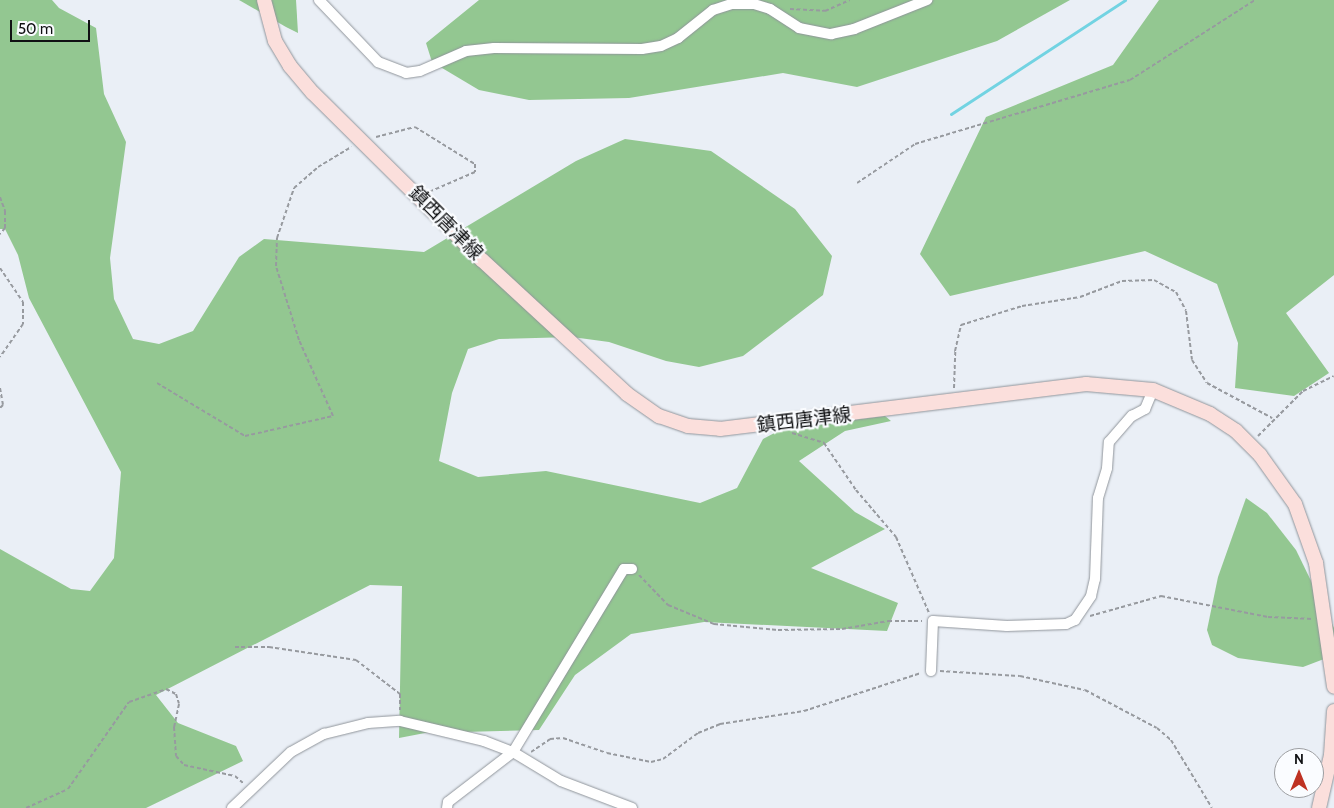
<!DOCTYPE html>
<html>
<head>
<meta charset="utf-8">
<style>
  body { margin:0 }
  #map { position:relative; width:1334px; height:808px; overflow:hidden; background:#eaeff6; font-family:Cabin,"Noto Sans JP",sans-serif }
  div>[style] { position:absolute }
  .forest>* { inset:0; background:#93c791 }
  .stream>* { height:3px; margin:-1.5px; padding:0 1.5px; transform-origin:1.5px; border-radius:1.5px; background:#72d3e2 }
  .path>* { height:2px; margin-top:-1px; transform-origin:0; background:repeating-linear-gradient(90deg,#979a9f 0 4px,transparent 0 6.5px) }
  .roads { filter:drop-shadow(0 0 1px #90959b) drop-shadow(0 0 1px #90959b) }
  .minor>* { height:10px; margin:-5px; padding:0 5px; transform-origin:5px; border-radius:5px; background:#fff }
  .secondary>* { height:14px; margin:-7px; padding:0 7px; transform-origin:7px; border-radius:7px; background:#fbdfdc }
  span { translate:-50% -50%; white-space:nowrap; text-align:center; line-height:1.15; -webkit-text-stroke:4.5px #fafcff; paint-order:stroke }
  .street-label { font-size:19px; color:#101113 }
  .north { position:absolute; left:1274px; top:748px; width:50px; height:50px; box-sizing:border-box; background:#fafcff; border:1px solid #9c9ea1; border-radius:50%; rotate:0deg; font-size:14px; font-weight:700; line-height:20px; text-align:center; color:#101113 }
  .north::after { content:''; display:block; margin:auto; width:18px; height:22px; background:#be3223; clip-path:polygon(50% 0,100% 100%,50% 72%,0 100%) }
  .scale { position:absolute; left:10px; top:20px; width:80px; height:22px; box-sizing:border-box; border:2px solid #101113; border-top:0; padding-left:6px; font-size:15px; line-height:18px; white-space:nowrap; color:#101113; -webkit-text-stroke:4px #fafcff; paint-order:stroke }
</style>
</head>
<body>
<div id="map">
  <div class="forest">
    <div style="clip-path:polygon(0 0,52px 0,59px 8px,96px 28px,104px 94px,126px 142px,110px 258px,114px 299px,133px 339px,159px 344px,193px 331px,239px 257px,264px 239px,424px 252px,576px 161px,625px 139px,711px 151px,795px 209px,832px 256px,823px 295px,743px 356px,699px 367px,666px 361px,609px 342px,572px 337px,499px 339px,468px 349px,452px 393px,439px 461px,478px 477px,546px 471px,700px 503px,737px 488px,763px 439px,782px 429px,885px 416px,891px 421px,845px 431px,799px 461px,855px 512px,885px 529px,811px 568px,898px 603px,887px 631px,704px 622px,631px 634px,575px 675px,539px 730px,425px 733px,399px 738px,402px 586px,370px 585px,156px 695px,178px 723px,236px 746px,243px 761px,146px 808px,0 808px,0 549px,71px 589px,90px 591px,114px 558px,121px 472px,29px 298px,18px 255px,5px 229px,0 229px)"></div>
    <div style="clip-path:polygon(239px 0,296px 0,298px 33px,286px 27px)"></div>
    <div style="clip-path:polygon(479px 0,1070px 0,997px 41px,857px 87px,783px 73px,629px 98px,529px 100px,479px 90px,432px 62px,426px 43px)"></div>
    <div style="clip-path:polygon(1159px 0,1334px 0,1334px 275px,1286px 313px,1329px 373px,1294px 396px,1235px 388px,1238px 343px,1217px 284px,1145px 251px,950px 296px,920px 254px,986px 117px,1113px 65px)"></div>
    <div style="clip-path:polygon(1246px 498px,1267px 513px,1296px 550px,1334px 628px,1334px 648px,1324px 659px,1303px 667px,1238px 658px,1212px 645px,1207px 630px,1218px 577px)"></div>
  </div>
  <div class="stream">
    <div style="left:951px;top:114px;width:208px;rotate:-33.2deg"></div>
  </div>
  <div class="path">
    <div style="left:790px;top:9px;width:35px;rotate:3deg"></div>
    <div style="left:825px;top:11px;width:27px;rotate:-24deg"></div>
    <div style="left:376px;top:137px;width:40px;rotate:-14.4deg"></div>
    <div style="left:415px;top:127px;width:70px;rotate:31.7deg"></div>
    <div style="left:475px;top:164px;width:8px;rotate:90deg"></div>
    <div style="left:475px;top:172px;width:50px;rotate:156.5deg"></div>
    <div style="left:857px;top:183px;width:70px;rotate:-33.9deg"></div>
    <div style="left:915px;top:144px;width:224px;rotate:-16.6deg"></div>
    <div style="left:1130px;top:80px;width:148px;rotate:-32.6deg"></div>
    <div style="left:0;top:197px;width:15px;rotate:70deg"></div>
    <div style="left:5px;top:211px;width:17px;rotate:90deg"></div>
    <div style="left:5px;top:228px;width:8px;rotate:130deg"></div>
    <div style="left:0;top:268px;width:41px;rotate:55.9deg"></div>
    <div style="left:23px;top:302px;width:22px;rotate:90deg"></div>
    <div style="left:23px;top:324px;width:40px;rotate:124.9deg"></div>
    <div style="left:157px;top:383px;width:103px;rotate:31.1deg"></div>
    <div style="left:245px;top:436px;width:90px;rotate:-12.8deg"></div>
    <div style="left:333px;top:416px;width:83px;rotate:-114.1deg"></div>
    <div style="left:299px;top:340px;width:77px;rotate:-107.3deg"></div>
    <div style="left:276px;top:266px;width:28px;rotate:-88deg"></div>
    <div style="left:277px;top:238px;width:53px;rotate:-71.2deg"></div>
    <div style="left:294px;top:188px;width:32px;rotate:-41deg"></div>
    <div style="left:318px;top:167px;width:39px;rotate:-31deg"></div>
    <div style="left:0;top:388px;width:17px;rotate:80deg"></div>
    <div style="left:3px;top:405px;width:4px;rotate:135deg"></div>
    <div style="left:954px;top:388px;width:37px;rotate:-88deg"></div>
    <div style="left:955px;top:351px;width:27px;rotate:-77deg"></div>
    <div style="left:961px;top:325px;width:64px;rotate:-17.3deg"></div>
    <div style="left:1022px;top:306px;width:59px;rotate:-8.8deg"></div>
    <div style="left:1080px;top:297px;width:45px;rotate:-20.9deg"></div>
    <div style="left:1122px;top:281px;width:32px;rotate:-2deg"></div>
    <div style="left:1154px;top:280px;width:25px;rotate:29deg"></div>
    <div style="left:1176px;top:292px;width:21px;rotate:62deg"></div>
    <div style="left:1186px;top:311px;width:49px;rotate:83deg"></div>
    <div style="left:1192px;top:360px;width:27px;rotate:57deg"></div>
    <div style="left:1207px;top:383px;width:74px;rotate:28.3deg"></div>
    <div style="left:792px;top:433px;width:34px;rotate:17deg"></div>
    <div style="left:824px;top:443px;width:57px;rotate:55.8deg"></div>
    <div style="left:856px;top:490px;width:62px;rotate:49.6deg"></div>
    <div style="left:896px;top:537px;width:83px;rotate:66.5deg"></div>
    <div style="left:1258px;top:436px;width:64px;rotate:-45deg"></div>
    <div style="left:1303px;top:391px;width:34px;rotate:-26deg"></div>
    <div style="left:639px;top:575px;width:42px;rotate:46deg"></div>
    <div style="left:668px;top:605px;width:50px;rotate:22.4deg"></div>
    <div style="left:714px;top:624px;width:64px;rotate:5.4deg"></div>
    <div style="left:778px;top:630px;width:64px;rotate:-0.9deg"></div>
    <div style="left:842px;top:629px;width:47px;rotate:-9.9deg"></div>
    <div style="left:888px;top:621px;width:34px"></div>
    <div style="left:1090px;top:616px;width:74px;rotate:-15.7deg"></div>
    <div style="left:1161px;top:596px;width:109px;rotate:11.1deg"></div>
    <div style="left:1268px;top:617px;width:45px;rotate:2.5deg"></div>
    <div style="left:235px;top:647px;width:34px"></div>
    <div style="left:269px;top:647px;width:88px;rotate:8.5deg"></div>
    <div style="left:356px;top:660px;width:56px;rotate:37.7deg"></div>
    <div style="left:400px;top:694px;width:16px;rotate:90deg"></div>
    <div style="left:940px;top:671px;width:80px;rotate:3.6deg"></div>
    <div style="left:1020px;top:676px;width:66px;rotate:12.2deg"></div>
    <div style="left:1085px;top:690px;width:81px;rotate:27.8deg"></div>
    <div style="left:1157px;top:728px;width:18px;rotate:41deg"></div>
    <div style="left:1171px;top:740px;width:79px;rotate:58.9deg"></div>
    <div style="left:531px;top:752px;width:23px;rotate:-34deg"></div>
    <div style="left:550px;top:739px;width:13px;rotate:-4deg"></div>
    <div style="left:563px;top:738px;width:46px;rotate:18.8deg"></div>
    <div style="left:607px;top:753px;width:45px;rotate:11.6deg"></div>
    <div style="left:651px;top:762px;width:12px;rotate:-14deg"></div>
    <div style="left:663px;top:759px;width:44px;rotate:-36.6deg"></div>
    <div style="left:698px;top:733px;width:24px;rotate:-22deg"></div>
    <div style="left:720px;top:724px;width:85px;rotate:-8.8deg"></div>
    <div style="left:804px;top:711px;width:123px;rotate:-18deg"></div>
    <div style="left:26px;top:808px;width:46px;rotate:-24.3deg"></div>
    <div style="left:68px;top:789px;width:106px;rotate:-55deg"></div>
    <div style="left:129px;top:702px;width:39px;rotate:-19deg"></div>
    <div style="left:166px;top:689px;width:11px;rotate:27deg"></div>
    <div style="left:176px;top:694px;width:10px;rotate:73deg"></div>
    <div style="left:179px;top:704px;width:24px;rotate:102deg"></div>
    <div style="left:174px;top:727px;width:29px;rotate:86deg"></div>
    <div style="left:176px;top:756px;width:12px;rotate:48deg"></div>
    <div style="left:184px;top:765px;width:52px;rotate:12.2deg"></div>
    <div style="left:235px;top:776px;width:11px;rotate:41deg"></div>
  </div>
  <div class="roads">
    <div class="minor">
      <div style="left:319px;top:0;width:86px;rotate:46.4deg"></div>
      <div style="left:378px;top:62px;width:30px;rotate:21deg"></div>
      <div style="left:406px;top:73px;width:14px;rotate:-8deg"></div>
      <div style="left:420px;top:71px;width:50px;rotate:-23.5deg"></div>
      <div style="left:466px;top:51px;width:28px;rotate:-6deg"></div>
      <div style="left:494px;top:48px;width:148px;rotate:0.4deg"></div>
      <div style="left:642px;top:49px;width:19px;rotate:-9deg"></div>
      <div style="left:661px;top:46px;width:19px;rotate:-25deg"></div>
      <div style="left:678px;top:38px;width:45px;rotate:-38.7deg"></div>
      <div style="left:713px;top:10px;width:19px;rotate:-18deg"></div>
      <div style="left:731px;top:4px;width:23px"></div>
      <div style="left:754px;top:4px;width:17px;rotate:17deg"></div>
      <div style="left:770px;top:9px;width:35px;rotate:33deg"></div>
      <div style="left:799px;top:28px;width:33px;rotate:11deg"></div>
      <div style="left:831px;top:34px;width:24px;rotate:-12deg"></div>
      <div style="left:854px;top:29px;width:79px;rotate:-21.7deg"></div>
      <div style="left:931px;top:671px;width:50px;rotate:-87.7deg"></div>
      <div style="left:933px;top:621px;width:74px;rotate:3.9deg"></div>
      <div style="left:1007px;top:626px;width:59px;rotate:-1.9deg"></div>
      <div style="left:1066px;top:624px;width:10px;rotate:-24deg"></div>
      <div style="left:1075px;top:620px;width:29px;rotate:-56deg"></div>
      <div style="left:1091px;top:596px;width:17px;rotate:-77deg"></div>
      <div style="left:1095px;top:579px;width:81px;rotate:-87.9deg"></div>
      <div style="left:1098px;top:498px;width:31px;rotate:-73deg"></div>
      <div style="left:1107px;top:468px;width:26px;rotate:-86deg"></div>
      <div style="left:1109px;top:442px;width:35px;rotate:-49deg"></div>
      <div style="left:1132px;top:416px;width:15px;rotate:-28deg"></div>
      <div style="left:1145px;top:409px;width:21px;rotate:-67deg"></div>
      <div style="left:232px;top:808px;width:81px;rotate:-43.5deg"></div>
      <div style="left:291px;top:752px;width:38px;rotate:-29deg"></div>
      <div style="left:324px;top:734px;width:45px;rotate:-14deg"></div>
      <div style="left:368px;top:723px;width:32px;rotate:-4deg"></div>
      <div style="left:400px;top:721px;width:86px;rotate:13.4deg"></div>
      <div style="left:484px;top:741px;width:31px;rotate:21deg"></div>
      <div style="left:513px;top:752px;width:56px;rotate:31.1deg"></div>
      <div style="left:561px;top:781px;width:76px;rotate:20.8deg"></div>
      <div style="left:447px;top:808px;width:6px;rotate:-81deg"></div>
      <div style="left:448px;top:802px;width:82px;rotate:-37.6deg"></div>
      <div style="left:513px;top:752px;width:214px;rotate:-58.8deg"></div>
      <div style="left:624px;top:569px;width:8px"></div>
    </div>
    <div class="secondary">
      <div style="left:264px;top:0;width:42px;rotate:75deg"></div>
      <div style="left:275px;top:41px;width:29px;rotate:59deg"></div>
      <div style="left:290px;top:66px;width:35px;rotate:50deg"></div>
      <div style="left:313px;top:93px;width:238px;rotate:44.7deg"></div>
      <div style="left:482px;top:260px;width:197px;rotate:42.7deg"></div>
      <div style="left:627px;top:394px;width:39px;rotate:35deg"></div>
      <div style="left:659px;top:416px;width:31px;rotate:19deg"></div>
      <div style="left:688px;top:426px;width:32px;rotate:5deg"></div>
      <div style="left:720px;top:429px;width:369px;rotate:-7deg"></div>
      <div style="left:1086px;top:384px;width:67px;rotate:5.1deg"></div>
      <div style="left:1153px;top:390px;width:62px;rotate:22.8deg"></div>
      <div style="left:1210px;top:414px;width:31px;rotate:33deg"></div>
      <div style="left:1236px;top:431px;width:34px;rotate:45deg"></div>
      <div style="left:1260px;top:455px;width:60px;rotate:54.5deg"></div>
      <div style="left:1295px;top:504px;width:63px;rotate:70.4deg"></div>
      <div style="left:1316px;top:563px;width:125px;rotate:81.7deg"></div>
      <div style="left:1319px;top:808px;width:54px;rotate:-77.2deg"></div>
      <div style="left:1331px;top:755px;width:44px;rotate:-86.1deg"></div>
    </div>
  </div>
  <div class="street-label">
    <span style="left:446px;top:223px;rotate:45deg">鎮西唐津線</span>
    <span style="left:804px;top:420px;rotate:-7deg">鎮西唐津線</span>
  </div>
  <div class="north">N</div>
  <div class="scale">50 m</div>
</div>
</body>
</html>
